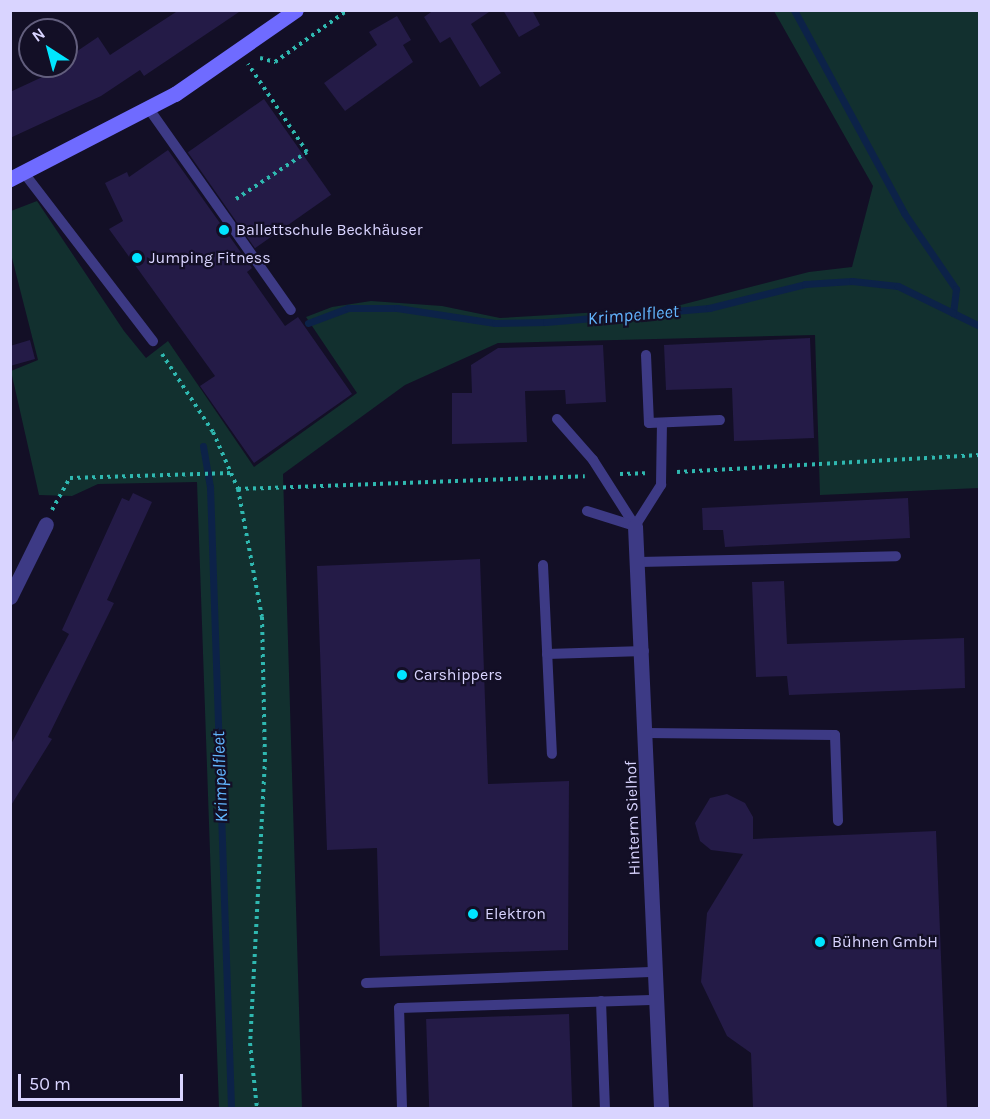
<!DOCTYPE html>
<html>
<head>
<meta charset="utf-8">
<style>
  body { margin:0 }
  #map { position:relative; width:990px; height:1119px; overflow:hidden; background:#130f26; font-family:Karla,sans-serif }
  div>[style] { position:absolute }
  .green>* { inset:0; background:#12302f }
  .stream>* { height:7px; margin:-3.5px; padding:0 3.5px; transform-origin:3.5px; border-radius:3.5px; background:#0c2248 }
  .building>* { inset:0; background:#241b47; transform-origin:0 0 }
  .path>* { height:4px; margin-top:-2px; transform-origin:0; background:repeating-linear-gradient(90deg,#2fb8b0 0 3px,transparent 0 7.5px) }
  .lane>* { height:10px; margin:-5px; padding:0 5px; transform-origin:5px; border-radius:5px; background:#3d3a85 }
  .street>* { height:15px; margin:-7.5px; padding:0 7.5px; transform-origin:7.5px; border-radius:7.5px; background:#3d3a85 }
  .secondary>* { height:15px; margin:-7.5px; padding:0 7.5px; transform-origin:7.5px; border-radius:7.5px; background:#6f6bff }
  .dots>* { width:16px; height:16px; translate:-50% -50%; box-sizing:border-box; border:3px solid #130f26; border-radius:50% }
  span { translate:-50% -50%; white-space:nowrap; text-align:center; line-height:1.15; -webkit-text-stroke:4.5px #130f26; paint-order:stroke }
  .poi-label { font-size:16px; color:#d9d4ff }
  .left { translate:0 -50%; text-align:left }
  .street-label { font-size:16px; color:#d9d4ff }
  .water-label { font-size:18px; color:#62b6ff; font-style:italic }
  .frame { position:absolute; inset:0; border:12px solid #d9d4ff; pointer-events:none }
  .north { position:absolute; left:18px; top:18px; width:60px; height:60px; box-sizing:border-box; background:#130f26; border:2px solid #625e7d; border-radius:50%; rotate:324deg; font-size:16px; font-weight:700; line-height:24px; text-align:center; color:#d9d4ff }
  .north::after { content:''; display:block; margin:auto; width:21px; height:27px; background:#00e5ff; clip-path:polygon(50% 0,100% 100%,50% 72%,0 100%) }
  .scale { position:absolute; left:18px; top:1074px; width:165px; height:27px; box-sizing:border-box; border:3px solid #d9d4ff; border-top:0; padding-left:8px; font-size:18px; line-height:21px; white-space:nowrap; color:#d9d4ff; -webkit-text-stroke:4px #130f26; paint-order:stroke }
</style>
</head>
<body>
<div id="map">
  <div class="green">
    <div style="clip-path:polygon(774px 11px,979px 11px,979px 488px,820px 495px,815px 335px,498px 343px,405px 385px,283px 474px,302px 1108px,219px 1108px,197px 482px,98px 484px,72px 496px,39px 495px,11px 371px,38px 360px,11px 254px,11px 211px,37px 201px,124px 331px,146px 358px,168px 341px,254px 467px,357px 393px,306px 317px,332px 307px,371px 301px,442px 306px,500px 318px,669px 308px,809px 272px,852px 267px,873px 186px)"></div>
  </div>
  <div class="stream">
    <div style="left:794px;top:10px;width:231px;rotate:61.5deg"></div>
    <div style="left:904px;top:213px;width:92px;rotate:55.6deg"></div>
    <div style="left:956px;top:289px;width:24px;rotate:97deg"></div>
    <div style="left:953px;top:313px;width:30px;rotate:26deg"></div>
    <div style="left:308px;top:323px;width:43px;rotate:-20.6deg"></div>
    <div style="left:348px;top:308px;width:49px"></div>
    <div style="left:397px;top:308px;width:99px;rotate:8.7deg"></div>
    <div style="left:495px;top:323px;width:51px;rotate:-1.1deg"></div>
    <div style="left:546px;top:322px;width:164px;rotate:-4.9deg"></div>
    <div style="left:709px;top:308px;width:99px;rotate:-14deg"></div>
    <div style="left:805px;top:284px;width:47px;rotate:-3.7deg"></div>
    <div style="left:852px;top:281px;width:46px;rotate:6.2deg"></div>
    <div style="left:898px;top:286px;width:61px;rotate:26.1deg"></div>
    <div style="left:203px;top:446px;width:42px;rotate:80.3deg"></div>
    <div style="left:210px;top:487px;width:621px;rotate:88.06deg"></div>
  </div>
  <div class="building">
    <div style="clip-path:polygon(179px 10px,242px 10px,144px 76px,140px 70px,101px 96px,10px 138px,10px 92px,66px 66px,67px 58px,98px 37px,110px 55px)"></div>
    <div style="clip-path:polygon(434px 10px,492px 10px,471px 24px,501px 73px,480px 87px,450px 37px,440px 43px,424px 17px)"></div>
    <div style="clip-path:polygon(503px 10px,532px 10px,540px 25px,519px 37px)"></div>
    <div style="clip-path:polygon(397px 16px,411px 40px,403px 45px,413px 62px,345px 111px,324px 83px,377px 45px,369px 32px)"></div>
    <div style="left:264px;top:99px;width:117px;height:93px;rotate:55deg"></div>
    <div style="clip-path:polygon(168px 150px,252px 268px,247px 272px,285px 326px,298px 317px,352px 394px,254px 463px,200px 386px,215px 376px,109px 229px,123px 221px,105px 183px,127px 172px,129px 177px)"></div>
    <div style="clip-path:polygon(810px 338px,814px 438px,734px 441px,732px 388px,666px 390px,664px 345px)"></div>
    <div style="clip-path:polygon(30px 340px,35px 359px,10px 366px,10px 346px)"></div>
    <div style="clip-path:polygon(603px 345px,606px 402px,566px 404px,565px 390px,525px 391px,527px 442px,452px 444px,452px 393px,472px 393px,471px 365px,498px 348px)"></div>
    <div style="clip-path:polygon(133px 493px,152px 502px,107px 600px,114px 603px,48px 737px,52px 739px,10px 807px,10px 746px,69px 634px,62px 630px,122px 498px,129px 501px)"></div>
    <div style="clip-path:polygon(908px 498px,910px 538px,725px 547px,723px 530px,703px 530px,702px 508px)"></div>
    <div style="clip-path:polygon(480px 559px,488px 784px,569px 781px,568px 950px,380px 956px,377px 848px,327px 850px,317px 566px)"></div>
    <div style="clip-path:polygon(784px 581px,787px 644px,964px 638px,965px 688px,789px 695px,787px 676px,756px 677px,752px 582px)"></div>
    <div style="clip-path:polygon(727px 794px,745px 803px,753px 817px,753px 839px,936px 831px,947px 1108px,753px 1108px,751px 1053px,727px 1036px,701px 982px,707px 913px,743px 854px,711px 850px,700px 841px,695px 823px,710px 798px)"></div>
    <div style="left:569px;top:1014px;width:94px;height:143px;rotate:88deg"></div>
  </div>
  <div class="path">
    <div style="left:260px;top:58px;width:16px;rotate:15deg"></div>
    <div style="left:275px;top:62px;width:90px;rotate:-35.5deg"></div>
    <div style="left:236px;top:199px;width:85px;rotate:-33.5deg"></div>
    <div style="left:307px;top:152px;width:106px;rotate:-123.8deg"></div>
    <div style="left:162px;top:354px;width:93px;rotate:56.8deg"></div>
    <div style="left:213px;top:432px;width:62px;rotate:66.3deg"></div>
    <div style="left:238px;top:489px;width:130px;rotate:79.4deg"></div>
    <div style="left:262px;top:617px;width:142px;rotate:88.8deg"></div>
    <div style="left:265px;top:759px;width:284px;rotate:93deg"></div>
    <div style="left:250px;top:1043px;width:65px;rotate:83.9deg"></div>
    <div style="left:677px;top:472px;width:303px;rotate:-3.2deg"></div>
    <div style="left:620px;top:474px;width:25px;rotate:-2deg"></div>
    <div style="left:238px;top:489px;width:347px;rotate:-2.1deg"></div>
    <div style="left:52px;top:510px;width:37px;rotate:-61deg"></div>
    <div style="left:70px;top:478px;width:161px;rotate:-1.8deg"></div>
  </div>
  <div class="lane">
    <div style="left:149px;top:109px;width:246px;rotate:54.8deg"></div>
    <div style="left:24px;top:173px;width:212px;rotate:52.5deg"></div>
    <div style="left:646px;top:355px;width:68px;rotate:87.5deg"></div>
    <div style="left:649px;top:423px;width:71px;rotate:-2.4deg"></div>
    <div style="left:557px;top:419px;width:55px;rotate:48.7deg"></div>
    <div style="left:593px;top:460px;width:78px;rotate:57.5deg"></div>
    <div style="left:587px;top:511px;width:50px;rotate:17.4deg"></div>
    <div style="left:635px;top:526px;width:49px;rotate:-57.6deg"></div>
    <div style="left:661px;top:485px;width:62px;rotate:-89.1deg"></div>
    <div style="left:639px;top:562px;width:257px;rotate:-1.3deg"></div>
    <div style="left:543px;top:565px;width:189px;rotate:87.3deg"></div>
    <div style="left:547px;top:654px;width:97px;rotate:-1.8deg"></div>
    <div style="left:647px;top:733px;width:188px;rotate:0.6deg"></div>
    <div style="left:835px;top:735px;width:86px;rotate:88deg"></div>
    <div style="left:366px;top:983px;width:291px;rotate:-2.2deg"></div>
    <div style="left:601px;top:1001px;width:107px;rotate:87.9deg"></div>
    <div style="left:402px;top:1108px;width:100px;rotate:-91.7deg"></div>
    <div style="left:399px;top:1008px;width:260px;rotate:-1.8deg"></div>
  </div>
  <div class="street">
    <div style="left:635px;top:526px;width:583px;rotate:87.44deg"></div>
    <div style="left:10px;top:597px;width:81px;rotate:-63.7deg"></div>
  </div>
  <div class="secondary">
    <div style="left:10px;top:179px;width:186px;rotate:-27.3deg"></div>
    <div style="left:175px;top:94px;width:147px;rotate:-34.8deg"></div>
  </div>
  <div class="dots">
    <div style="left:224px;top:230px;background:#00e5ff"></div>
    <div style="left:137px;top:258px;background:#00e5ff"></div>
    <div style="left:402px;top:675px;background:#00e5ff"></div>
    <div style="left:473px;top:914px;background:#00e5ff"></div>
    <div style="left:820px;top:942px;background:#00e5ff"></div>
  </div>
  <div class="poi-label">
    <span class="left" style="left:236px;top:230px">Ballettschule Beckhäuser</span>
    <span class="left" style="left:149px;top:258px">Jumping Fitness</span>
    <span class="left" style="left:414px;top:675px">Carshippers</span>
    <span class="left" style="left:485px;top:914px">Elektron</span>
    <span class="left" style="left:832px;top:942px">Bühnen GmbH</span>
  </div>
  <div class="street-label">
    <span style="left:633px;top:818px;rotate:-92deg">Hinterm Sielhof</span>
  </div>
  <div class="water-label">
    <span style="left:633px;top:315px;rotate:-5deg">Krimpelfleet</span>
    <span style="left:220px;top:777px;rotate:-92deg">Krimpelfleet</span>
  </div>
  <div class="frame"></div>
  <div class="north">N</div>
  <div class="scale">50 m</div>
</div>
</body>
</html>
